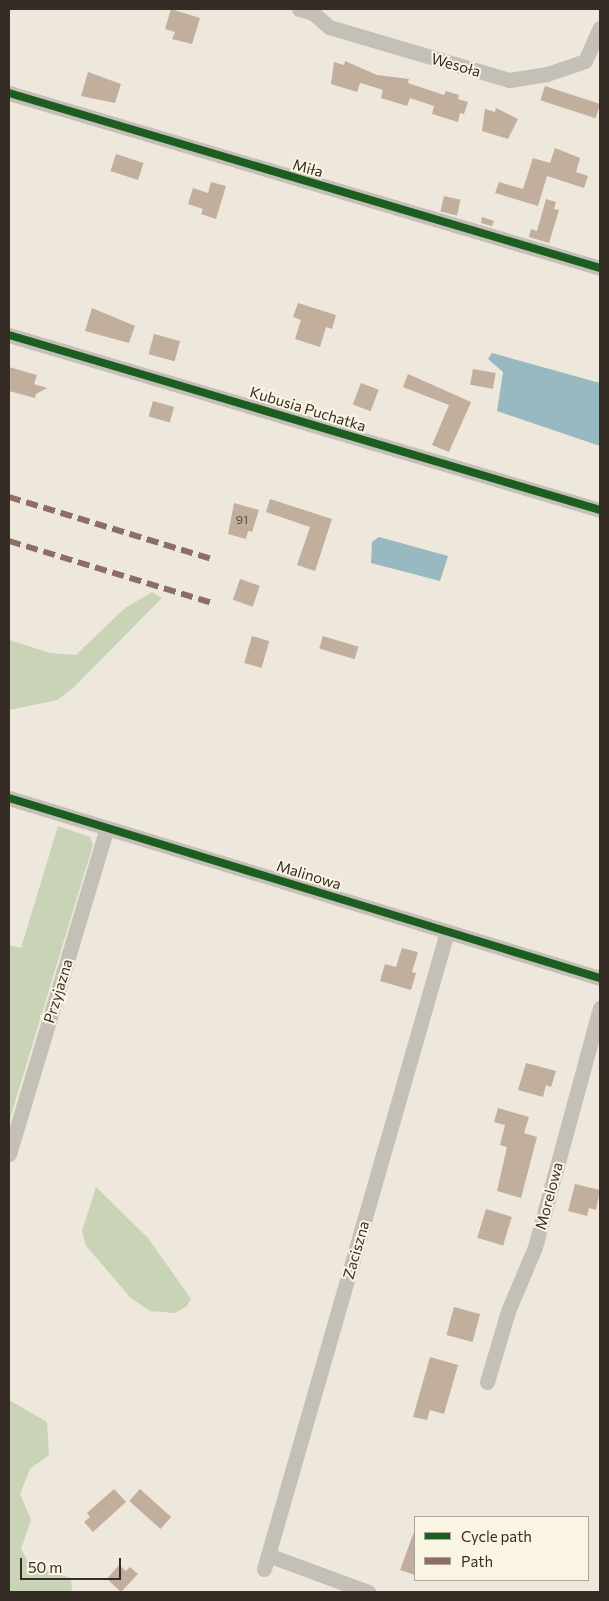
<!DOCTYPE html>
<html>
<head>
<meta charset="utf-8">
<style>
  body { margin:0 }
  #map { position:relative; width:609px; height:1601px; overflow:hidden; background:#ede7dc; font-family:Commissioner,sans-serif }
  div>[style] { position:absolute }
  .green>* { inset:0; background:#c9d3b5 }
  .water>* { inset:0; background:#98b9bf }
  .building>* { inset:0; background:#c2ae9d; transform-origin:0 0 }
  .minor>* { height:15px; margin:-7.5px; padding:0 7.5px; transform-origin:7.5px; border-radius:7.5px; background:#c5c0b7 }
  .quiet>* { height:6px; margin-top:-3px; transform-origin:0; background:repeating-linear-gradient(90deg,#8d6e63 0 12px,transparent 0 18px) }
  .cycleway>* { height:8px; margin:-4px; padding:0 4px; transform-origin:4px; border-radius:4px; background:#1b5e20 }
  span { translate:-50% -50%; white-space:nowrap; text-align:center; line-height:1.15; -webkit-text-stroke:4px #faf4e3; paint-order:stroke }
  .number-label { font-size:12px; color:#584d43 }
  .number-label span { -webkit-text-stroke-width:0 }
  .street-label { font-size:15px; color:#352d25 }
  .frame { position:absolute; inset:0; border:10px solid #352d25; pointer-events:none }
  .legend { position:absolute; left:414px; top:1516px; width:175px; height:65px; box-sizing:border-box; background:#faf4e3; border:1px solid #aba497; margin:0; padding:6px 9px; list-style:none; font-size:15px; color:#352d25 }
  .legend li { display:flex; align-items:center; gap:10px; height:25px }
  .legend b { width:25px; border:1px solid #aba497 }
  .scale { position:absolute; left:20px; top:1558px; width:101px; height:22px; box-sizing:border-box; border:2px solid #352d25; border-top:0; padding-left:6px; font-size:15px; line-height:18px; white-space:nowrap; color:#352d25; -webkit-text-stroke:4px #faf4e3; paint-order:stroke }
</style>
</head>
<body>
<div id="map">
  <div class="green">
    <div style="clip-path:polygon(152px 592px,162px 598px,73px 688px,57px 700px,9px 710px,9px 640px,50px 653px,76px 655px,125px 608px)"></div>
    <div style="clip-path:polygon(58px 826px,90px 837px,93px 845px,9px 1122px,9px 945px,21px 948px)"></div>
    <div style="clip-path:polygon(96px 1187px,148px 1238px,191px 1299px,186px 1307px,175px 1313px,150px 1311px,131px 1298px,86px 1246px,82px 1231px)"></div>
    <div style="clip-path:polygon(9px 1400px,47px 1422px,49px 1455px,30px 1469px,20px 1494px,31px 1520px,21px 1549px,30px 1565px,71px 1578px,72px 1592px,9px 1592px)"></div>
  </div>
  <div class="water">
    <div style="clip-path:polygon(492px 353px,600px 383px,600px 446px,497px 411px,503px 372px,488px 359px)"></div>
    <div style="clip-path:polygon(379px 537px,448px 556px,440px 581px,371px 563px,372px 542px)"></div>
  </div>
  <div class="building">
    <div style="clip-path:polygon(171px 9px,200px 18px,192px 44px,172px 39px,175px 32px,165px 29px)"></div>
    <div style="clip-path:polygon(345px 61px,377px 75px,409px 79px,408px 83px,444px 95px,446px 91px,459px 95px,458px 99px,468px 102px,464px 114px,460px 113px,458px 122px,432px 114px,434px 106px,410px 98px,407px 106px,381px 98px,383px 90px,364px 84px,360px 83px,357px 92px,331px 84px,334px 62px,344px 65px)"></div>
    <div style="clip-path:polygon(88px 72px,121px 84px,115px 103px,81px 96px)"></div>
    <div style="left:545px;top:86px;width:58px;height:15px;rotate:18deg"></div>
    <div style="clip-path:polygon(496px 108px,518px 119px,508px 139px,482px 131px,485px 109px,495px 112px)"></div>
    <div style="clip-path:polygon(555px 148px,580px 158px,576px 172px,588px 176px,584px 188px,547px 176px,538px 206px,495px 193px,499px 182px,523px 189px,533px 158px,550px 163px)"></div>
    <div style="left:116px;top:154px;width:29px;height:18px;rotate:18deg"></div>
    <div style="clip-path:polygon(211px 182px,226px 186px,216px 219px,201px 214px,203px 209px,188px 204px,193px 188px,208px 193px)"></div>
    <div style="left:444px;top:196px;width:17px;height:16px;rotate:13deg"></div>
    <div style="clip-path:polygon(546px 199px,556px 202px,554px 209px,559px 210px,549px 243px,529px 237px,531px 229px,537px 231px)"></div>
    <div style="clip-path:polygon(482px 217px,494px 221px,492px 226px,481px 223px)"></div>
    <div style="clip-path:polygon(298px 303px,336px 315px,332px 329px,326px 327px,320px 347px,295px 339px,301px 320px,293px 317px)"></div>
    <div style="clip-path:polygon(92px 308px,135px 326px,129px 343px,85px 331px)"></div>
    <div style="left:154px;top:334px;width:27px;height:21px;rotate:15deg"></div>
    <div style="clip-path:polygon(9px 367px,37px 375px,34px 384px,47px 388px,36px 394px,35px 398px,9px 391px)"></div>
    <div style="left:473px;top:369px;width:23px;height:16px;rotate:10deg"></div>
    <div style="clip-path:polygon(408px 374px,471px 402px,449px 452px,432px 445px,449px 405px,403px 387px)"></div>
    <div style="left:361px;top:383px;width:19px;height:23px;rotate:21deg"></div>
    <div style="left:153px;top:401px;width:22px;height:16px;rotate:16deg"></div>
    <div style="clip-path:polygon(270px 499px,332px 519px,315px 571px,297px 565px,310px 527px,266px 512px)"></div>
    <div style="clip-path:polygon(234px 503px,259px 510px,252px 532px,248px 531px,246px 539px,228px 534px)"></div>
    <div style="left:240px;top:579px;width:21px;height:22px;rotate:19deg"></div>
    <div style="left:252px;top:636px;width:18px;height:28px;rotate:16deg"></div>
    <div style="left:323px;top:636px;width:37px;height:13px;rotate:17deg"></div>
    <div style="clip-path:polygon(402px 948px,418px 952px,412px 972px,416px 973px,411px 990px,380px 981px,385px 964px,396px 967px)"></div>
    <div style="clip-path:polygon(526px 1063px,556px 1071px,551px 1087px,546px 1085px,543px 1097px,518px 1090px)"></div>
    <div style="clip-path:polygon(498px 1108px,529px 1117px,524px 1133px,537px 1137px,521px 1198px,497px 1191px,507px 1147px,500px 1145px,505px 1125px,494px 1122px)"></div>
    <div style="clip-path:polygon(575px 1184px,600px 1190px,596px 1210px,589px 1208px,587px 1216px,568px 1211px)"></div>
    <div style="left:486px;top:1209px;width:27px;height:30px;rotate:17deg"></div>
    <div style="left:454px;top:1307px;width:27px;height:29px;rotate:15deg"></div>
    <div style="clip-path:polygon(430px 1357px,458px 1365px,444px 1414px,430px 1410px,427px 1420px,413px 1417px)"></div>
    <div style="clip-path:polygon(114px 1489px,126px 1502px,93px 1532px,84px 1522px,90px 1517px,87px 1513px)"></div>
    <div style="left:140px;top:1489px;width:42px;height:16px;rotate:42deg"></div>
    <div style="clip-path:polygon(414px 1532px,415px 1532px,415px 1575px,400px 1570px)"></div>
    <div style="clip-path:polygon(119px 1565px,126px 1571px,130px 1567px,138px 1574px,121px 1592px,107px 1579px)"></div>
  </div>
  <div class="minor">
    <div style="left:299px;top:9px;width:15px;rotate:16deg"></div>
    <div style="left:313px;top:13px;width:21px;rotate:41deg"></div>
    <div style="left:329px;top:27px;width:188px;rotate:16.4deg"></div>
    <div style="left:509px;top:80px;width:38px;rotate:-9deg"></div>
    <div style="left:547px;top:74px;width:40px;rotate:-18.9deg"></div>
    <div style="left:585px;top:61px;width:36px;rotate:-66deg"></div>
    <div style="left:9px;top:93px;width:616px;rotate:16.49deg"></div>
    <div style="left:9px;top:335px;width:616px;rotate:16.49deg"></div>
    <div style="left:9px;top:798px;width:618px;rotate:16.94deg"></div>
    <div style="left:9px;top:1154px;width:340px;rotate:-73.3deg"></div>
    <div style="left:487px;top:1382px;width:74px;rotate:-73.5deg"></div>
    <div style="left:508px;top:1311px;width:69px;rotate:-67.1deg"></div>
    <div style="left:535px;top:1247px;width:248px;rotate:-74.8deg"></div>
    <div style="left:268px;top:1555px;width:107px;rotate:20.3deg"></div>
    <div style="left:264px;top:1569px;width:663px;rotate:-73.97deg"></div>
  </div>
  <div class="quiet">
    <div style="left:9px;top:497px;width:215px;rotate:17deg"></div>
    <div style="left:9px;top:541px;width:212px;rotate:17deg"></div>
  </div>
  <div class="cycleway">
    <div style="left:9px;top:93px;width:616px;rotate:16.49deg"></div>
    <div style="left:9px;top:335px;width:616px;rotate:16.49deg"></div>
    <div style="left:9px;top:798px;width:618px;rotate:16.94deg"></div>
  </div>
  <div class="number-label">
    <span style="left:242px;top:520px">91</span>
  </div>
  <div class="street-label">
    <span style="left:456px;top:65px;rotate:16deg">Wesoła</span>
    <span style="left:308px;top:168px;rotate:16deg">Miła</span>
    <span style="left:308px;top:409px;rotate:17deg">Kubusia Puchatka</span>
    <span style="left:309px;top:875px;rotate:17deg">Malinowa</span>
    <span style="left:58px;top:991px;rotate:-73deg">Przyjazna</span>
    <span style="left:549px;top:1196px;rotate:-75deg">Morelowa</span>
    <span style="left:356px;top:1250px;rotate:-74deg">Zaciszna</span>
  </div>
  <div class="frame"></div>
  <ul class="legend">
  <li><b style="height:6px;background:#1b5e20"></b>Cycle path</li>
  <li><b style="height:6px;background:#8d6e63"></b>Path</li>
  </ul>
  <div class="scale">50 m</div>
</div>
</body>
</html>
